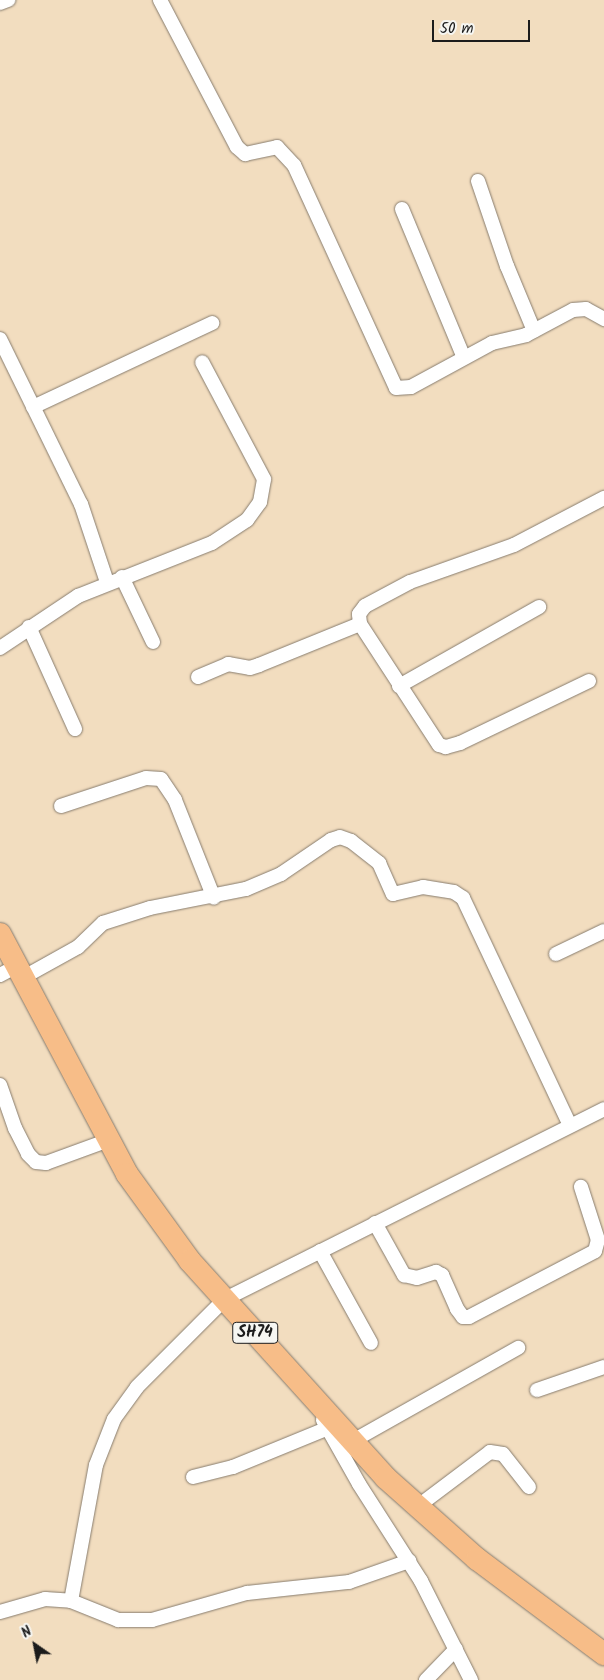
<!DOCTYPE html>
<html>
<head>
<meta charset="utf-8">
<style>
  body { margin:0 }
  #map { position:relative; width:604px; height:1680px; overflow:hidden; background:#f2ddbf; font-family:Kalam,sans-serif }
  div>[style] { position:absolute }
  .roads { filter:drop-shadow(0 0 1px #877c6e) drop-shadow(0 0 1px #877c6e) }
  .minor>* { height:14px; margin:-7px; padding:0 7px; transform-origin:7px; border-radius:7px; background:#fff }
  .trunk>* { height:22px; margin:-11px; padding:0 11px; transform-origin:11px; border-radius:11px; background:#f7bd88 }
  span { translate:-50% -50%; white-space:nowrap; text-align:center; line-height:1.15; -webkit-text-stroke:4px #f6f6f2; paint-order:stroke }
  .shield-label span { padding:1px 4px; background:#f6f6f2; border:1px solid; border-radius:4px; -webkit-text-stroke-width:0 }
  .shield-label { font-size:16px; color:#1c1c1c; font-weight:700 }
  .north { position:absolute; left:10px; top:1620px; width:50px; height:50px; -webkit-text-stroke:4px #f6f6f2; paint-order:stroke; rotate:327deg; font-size:14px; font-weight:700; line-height:20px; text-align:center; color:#1c1c1c }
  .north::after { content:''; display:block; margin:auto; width:18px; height:22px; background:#1c1c1c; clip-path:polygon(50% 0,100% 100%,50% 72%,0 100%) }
  .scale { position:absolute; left:432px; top:20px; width:98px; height:22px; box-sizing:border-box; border:2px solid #1c1c1c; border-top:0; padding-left:6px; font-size:15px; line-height:18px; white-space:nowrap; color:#1c1c1c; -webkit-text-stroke:4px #f6f6f2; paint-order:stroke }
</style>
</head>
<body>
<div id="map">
  <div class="roads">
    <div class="minor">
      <div style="left:160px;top:0;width:166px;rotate:62.4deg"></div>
      <div style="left:237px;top:147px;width:11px;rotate:41deg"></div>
      <div style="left:245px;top:154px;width:33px;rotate:-12deg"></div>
      <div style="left:277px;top:147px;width:25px;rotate:47deg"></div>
      <div style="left:294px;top:165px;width:245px;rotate:65.4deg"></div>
      <div style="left:396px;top:388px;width:15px;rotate:-4deg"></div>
      <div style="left:411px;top:387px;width:92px;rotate:-28.5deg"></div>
      <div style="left:492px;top:343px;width:35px;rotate:-13deg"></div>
      <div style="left:526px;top:335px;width:53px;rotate:-28deg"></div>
      <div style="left:573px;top:310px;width:13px;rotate:-4deg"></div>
      <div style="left:586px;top:309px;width:21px;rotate:29deg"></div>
      <div style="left:0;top:3px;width:9px;rotate:-21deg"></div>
      <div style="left:478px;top:181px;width:90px;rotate:71.2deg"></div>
      <div style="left:507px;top:266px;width:70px;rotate:67.4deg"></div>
      <div style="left:402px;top:209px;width:161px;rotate:67.4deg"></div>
      <div style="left:0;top:339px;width:184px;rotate:63.9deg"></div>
      <div style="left:81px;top:504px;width:82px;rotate:71.6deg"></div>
      <div style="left:33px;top:407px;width:198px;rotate:-25.1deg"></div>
      <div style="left:122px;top:577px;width:72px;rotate:64.5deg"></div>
      <div style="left:29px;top:627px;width:112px;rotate:65.7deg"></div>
      <div style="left:0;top:648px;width:94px;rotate:-33.7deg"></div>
      <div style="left:78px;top:596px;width:144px;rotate:-21.6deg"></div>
      <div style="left:212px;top:543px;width:42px;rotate:-33.3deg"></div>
      <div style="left:247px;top:520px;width:22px;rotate:-54deg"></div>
      <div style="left:260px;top:502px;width:23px;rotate:-80deg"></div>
      <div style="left:264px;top:479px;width:132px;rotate:-117.9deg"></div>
      <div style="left:198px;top:677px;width:33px;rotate:-23deg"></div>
      <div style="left:228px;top:664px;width:22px;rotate:10deg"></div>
      <div style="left:250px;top:668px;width:9px;rotate:-18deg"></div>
      <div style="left:259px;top:665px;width:109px;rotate:-22.1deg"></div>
      <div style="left:589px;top:681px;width:143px;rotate:154.3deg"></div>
      <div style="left:460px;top:743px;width:15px;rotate:164deg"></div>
      <div style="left:446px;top:747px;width:7px;rotate:-164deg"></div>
      <div style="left:439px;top:745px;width:145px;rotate:-123.1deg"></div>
      <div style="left:360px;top:624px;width:10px;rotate:-96deg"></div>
      <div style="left:359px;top:614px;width:10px;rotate:-53deg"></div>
      <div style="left:365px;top:606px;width:51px;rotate:-28.1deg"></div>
      <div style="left:410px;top:582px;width:110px;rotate:-19.6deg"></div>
      <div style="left:514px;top:545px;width:102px;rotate:-27.6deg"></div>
      <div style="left:399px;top:686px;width:161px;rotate:-29.4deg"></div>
      <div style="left:61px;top:806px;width:89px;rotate:-18.2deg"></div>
      <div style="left:146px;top:778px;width:15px;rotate:4deg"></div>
      <div style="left:161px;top:779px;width:25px;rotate:56deg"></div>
      <div style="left:175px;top:800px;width:105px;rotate:68.3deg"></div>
      <div style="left:556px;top:954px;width:53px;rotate:-25.6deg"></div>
      <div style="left:0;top:975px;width:19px;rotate:-28deg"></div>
      <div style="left:24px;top:977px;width:62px;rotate:-29.1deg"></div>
      <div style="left:78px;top:947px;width:35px;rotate:-44deg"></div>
      <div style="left:103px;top:923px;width:49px;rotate:-17.7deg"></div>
      <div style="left:150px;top:908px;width:98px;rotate:-11.2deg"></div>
      <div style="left:246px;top:889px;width:38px;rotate:-23deg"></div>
      <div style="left:281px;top:874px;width:60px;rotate:-34.2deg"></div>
      <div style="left:331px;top:840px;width:9px;rotate:-18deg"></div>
      <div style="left:340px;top:837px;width:12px;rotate:20deg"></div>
      <div style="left:351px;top:841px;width:36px;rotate:38deg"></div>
      <div style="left:379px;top:863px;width:34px;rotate:66deg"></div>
      <div style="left:393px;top:894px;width:31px;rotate:-13deg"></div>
      <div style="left:423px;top:887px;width:31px;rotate:9deg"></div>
      <div style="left:454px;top:892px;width:11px;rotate:34deg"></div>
      <div style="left:463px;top:898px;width:251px;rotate:64.8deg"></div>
      <div style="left:0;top:1085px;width:46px;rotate:70.8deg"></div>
      <div style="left:15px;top:1128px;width:29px;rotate:63deg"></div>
      <div style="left:28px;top:1154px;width:11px;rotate:45deg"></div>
      <div style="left:36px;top:1162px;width:10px;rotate:6deg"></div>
      <div style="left:46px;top:1163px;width:67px;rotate:-20.1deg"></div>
      <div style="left:375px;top:1223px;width:60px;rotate:60.9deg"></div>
      <div style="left:404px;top:1275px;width:13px;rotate:13deg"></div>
      <div style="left:417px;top:1278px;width:20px;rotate:-18deg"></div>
      <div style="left:436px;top:1272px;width:7px;rotate:27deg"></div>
      <div style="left:442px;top:1275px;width:37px;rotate:66deg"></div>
      <div style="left:457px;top:1309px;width:10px;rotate:53deg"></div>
      <div style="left:463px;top:1317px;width:6px"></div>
      <div style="left:469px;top:1317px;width:142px;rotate:-27.6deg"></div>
      <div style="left:595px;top:1251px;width:11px;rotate:-75deg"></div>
      <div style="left:598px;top:1240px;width:56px;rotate:-107.8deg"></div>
      <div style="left:320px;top:1251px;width:105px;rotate:61deg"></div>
      <div style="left:537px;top:1390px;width:71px;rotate:-18.9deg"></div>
      <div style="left:323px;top:1420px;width:73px;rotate:60.6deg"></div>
      <div style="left:359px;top:1484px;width:115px;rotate:57.4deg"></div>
      <div style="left:421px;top:1581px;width:111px;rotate:63.2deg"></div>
      <div style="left:351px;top:1442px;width:192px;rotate:-29.4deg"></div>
      <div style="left:193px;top:1477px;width:41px;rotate:-14deg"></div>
      <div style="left:233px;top:1467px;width:103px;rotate:-22.3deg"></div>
      <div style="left:417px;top:1507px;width:91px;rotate:-37deg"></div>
      <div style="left:490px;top:1452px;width:13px;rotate:9deg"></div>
      <div style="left:503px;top:1454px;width:42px;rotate:51.8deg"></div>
      <div style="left:71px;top:1601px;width:138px;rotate:-79.6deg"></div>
      <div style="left:96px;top:1465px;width:49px;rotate:-68.6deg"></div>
      <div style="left:114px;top:1419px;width:39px;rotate:-54deg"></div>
      <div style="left:137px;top:1387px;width:124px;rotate:-45deg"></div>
      <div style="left:225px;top:1299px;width:424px;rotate:-26.6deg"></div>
      <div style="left:0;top:1612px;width:47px;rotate:-16.1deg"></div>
      <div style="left:45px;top:1599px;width:26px;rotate:4deg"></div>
      <div style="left:71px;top:1601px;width:51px;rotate:22deg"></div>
      <div style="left:118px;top:1620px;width:34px"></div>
      <div style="left:152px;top:1620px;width:99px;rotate:-15.9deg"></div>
      <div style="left:247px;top:1593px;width:103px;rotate:-6.2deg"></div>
      <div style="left:349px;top:1582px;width:64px;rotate:-19.3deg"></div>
      <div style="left:426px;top:1680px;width:43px;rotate:-45.9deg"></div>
    </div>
    <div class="trunk">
      <div style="left:0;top:934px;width:272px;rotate:62.1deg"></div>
      <div style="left:127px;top:1174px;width:107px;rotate:54.1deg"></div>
      <div style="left:190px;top:1261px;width:292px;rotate:47.9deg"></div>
      <div style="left:386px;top:1478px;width:122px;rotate:41.7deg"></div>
      <div style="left:477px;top:1559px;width:159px;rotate:36.8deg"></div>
    </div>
  </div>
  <div class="shield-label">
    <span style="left:255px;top:1333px">SH74</span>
  </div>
  <div class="north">N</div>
  <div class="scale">50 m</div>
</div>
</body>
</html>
